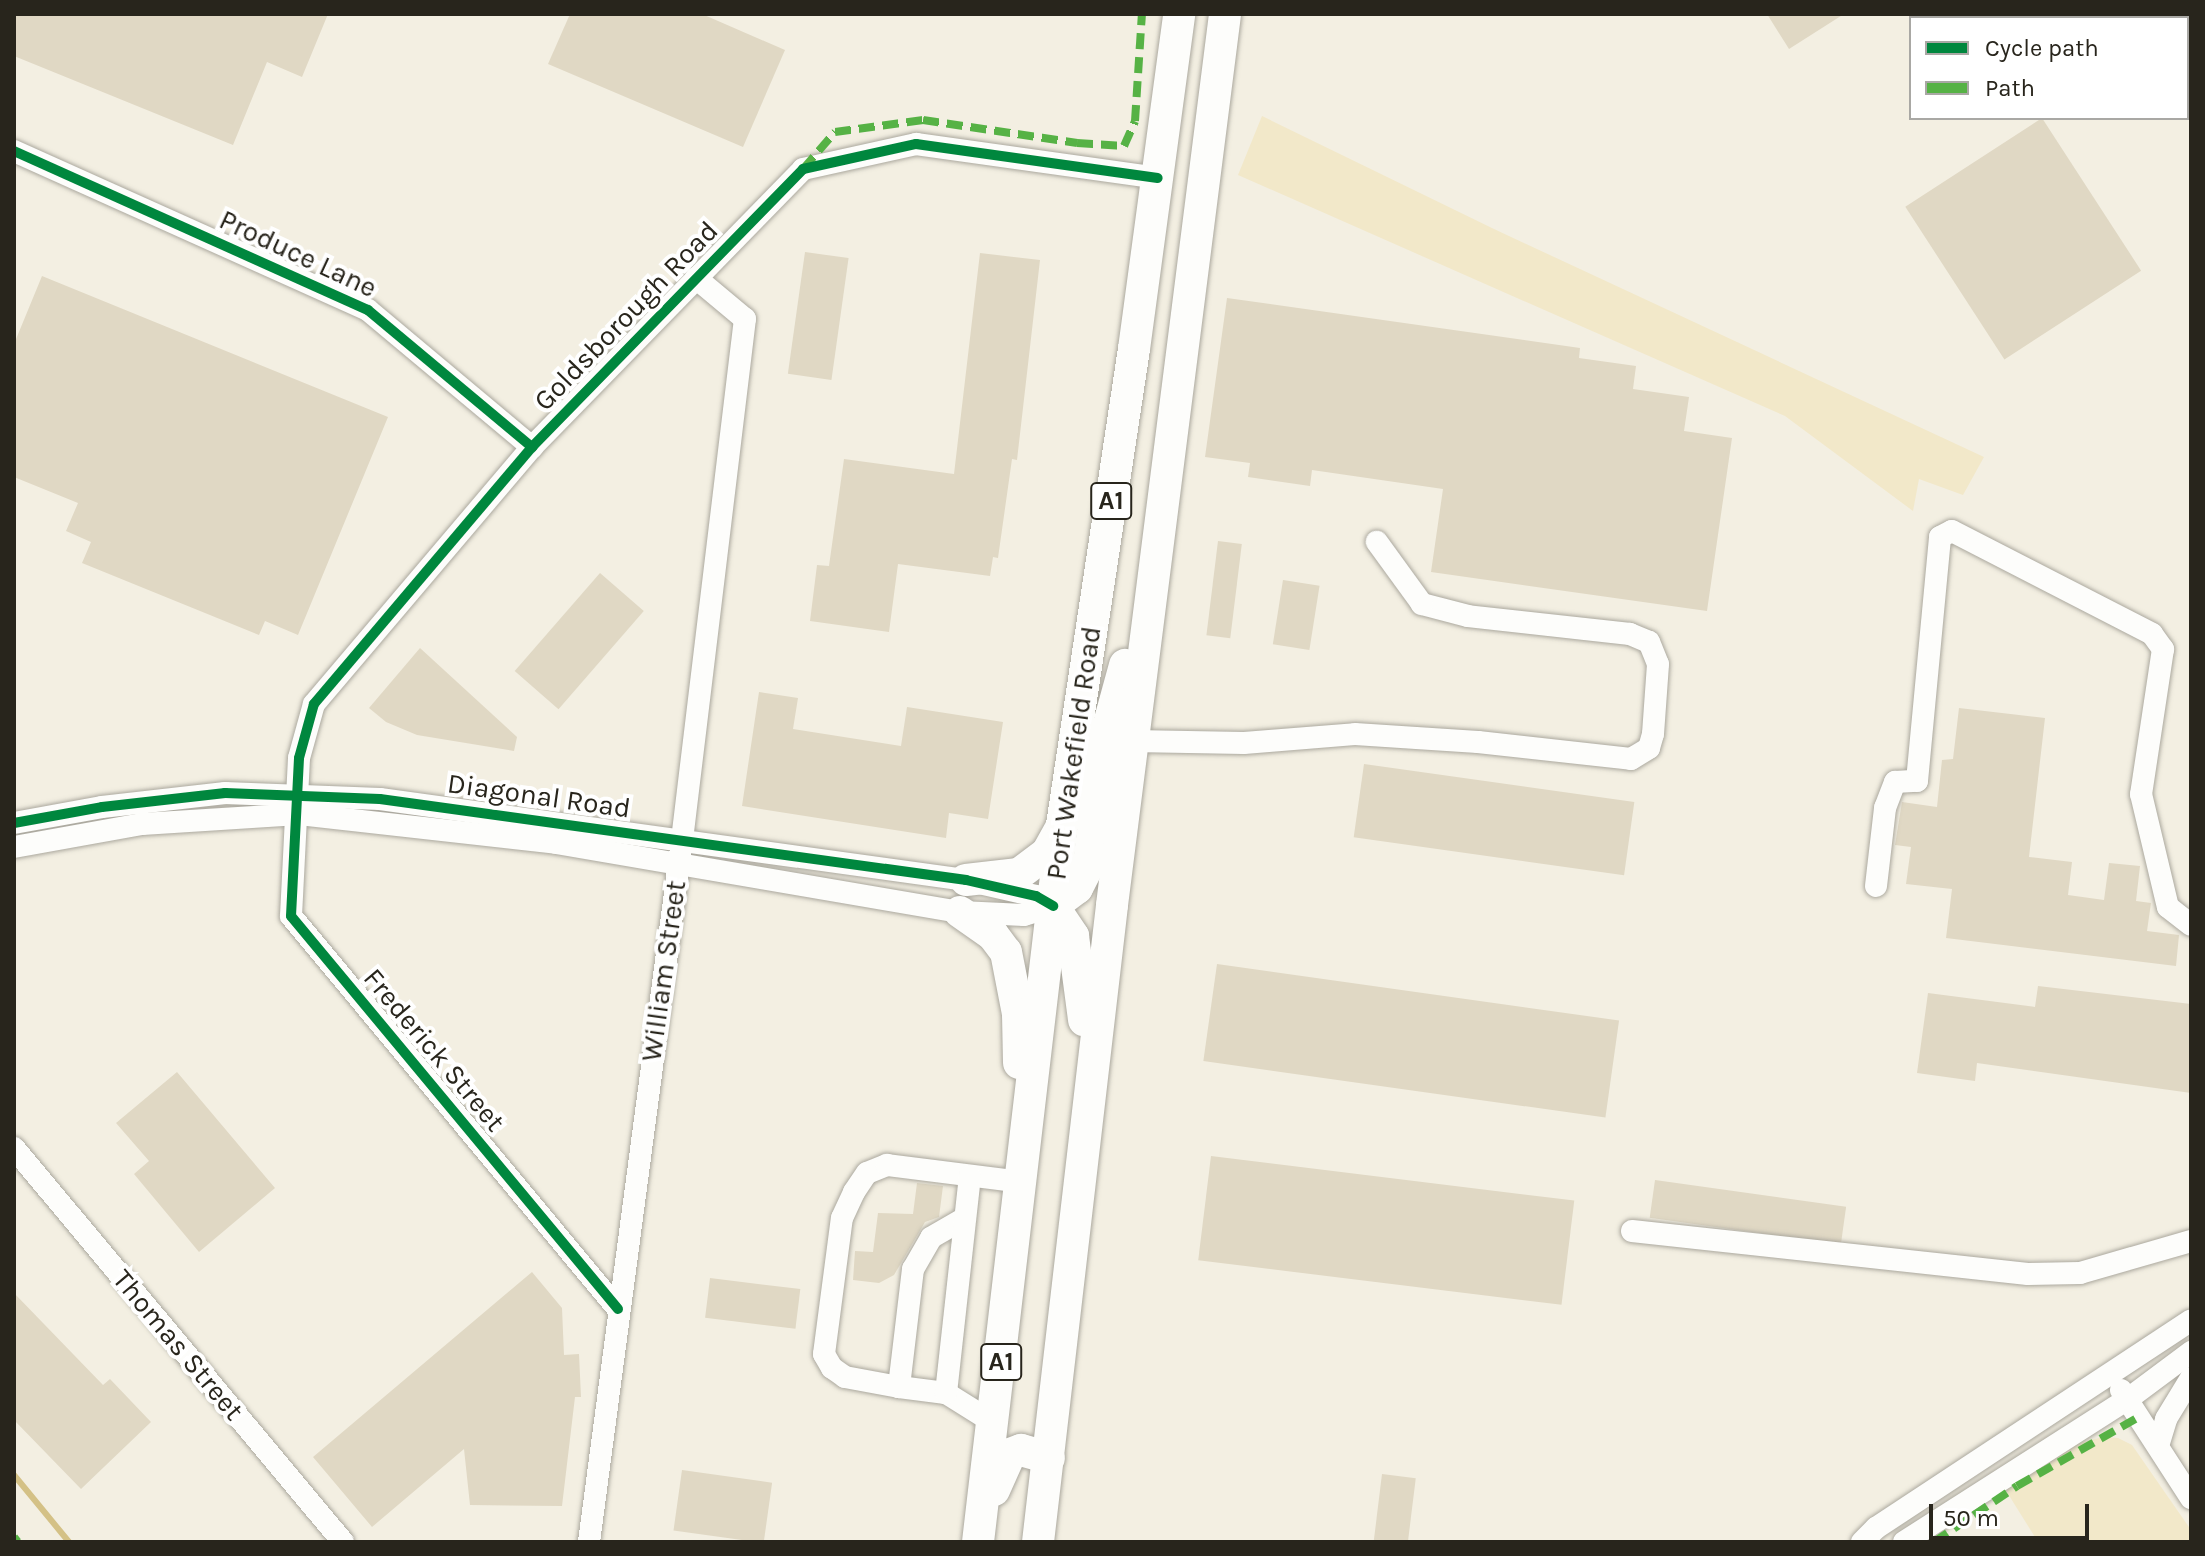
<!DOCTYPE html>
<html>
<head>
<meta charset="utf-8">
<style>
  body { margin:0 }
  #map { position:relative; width:2205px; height:1556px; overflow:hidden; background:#f3efe2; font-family:Karla,sans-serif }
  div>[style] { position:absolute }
  .green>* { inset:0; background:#f2e8c9 }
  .stream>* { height:6px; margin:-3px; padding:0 3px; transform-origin:3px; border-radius:3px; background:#d4c186 }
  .building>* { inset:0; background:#e0d8c4; transform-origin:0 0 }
  .roads { filter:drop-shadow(0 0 2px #aba89e) drop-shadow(0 0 2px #aba89e) }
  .minor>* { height:22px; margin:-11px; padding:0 11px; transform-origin:11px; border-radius:11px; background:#fdfdfb }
  .highway>* { height:32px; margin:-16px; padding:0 16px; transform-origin:16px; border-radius:16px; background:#fdfdfb }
  .quiet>* { height:8px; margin-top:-4px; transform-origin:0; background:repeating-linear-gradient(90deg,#56b245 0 16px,transparent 0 24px) }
  .cycleway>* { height:10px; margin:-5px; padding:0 5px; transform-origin:5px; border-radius:5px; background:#00873e }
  span { translate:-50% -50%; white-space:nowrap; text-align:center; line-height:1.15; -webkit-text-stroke:8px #fff; paint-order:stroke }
  .shield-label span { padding:2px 6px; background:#fff; border:2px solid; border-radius:6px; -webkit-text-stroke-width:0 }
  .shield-label { font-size:26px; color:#28251c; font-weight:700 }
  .street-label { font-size:28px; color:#28251c }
  .frame { position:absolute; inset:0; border:16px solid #28251c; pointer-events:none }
  .legend { position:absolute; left:1909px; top:16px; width:280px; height:104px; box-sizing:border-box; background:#fff; border:2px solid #a9a8a4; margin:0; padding:10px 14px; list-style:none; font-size:24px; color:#28251c }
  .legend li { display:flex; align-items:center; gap:16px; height:40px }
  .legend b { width:40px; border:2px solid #a9a8a4 }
  .scale { position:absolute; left:1929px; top:1504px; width:160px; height:36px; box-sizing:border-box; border:4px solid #28251c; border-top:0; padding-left:10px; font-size:24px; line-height:28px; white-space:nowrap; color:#28251c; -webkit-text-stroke:6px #fff; paint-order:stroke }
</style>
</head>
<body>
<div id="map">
  <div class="green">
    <div style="clip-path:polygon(1262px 116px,1494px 229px,1984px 457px,1963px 495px,1919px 479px,1913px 511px,1785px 416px,1238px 175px)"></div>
    <div style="clip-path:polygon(2103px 1437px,2118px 1438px,2132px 1445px,2191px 1530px,2191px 1542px,2038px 1542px,2005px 1489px,2079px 1443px)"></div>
  </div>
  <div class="stream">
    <div style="left:14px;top:1475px;width:87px;rotate:50.6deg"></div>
  </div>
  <div class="building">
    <div style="clip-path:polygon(14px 14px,328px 14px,302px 77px,267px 62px,233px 145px,14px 56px)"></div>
    <div style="clip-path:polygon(570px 14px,702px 14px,785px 50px,743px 147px,548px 64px)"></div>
    <div style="clip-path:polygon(1767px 14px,1844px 14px,1789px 49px)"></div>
    <div style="left:2042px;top:118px;width:182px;height:163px;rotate:57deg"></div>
    <div style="left:805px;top:252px;width:44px;height:123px;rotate:8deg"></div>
    <div style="clip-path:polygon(980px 253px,1040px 260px,1017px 460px,1012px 459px,998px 558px,993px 557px,990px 576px,898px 564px,889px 632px,810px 621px,817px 565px,829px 566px,844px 459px,954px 474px)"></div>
    <div style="clip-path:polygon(42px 276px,388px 417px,298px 635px,265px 621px,259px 635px,82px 563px,91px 542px,66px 531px,78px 503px,14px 477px,14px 344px)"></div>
    <div style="clip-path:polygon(1227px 298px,1580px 348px,1579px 358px,1636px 366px,1633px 389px,1689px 397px,1684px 431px,1732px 438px,1707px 611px,1431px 572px,1443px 489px,1312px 470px,1310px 486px,1248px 477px,1250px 463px,1205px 457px)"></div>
    <div style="left:1218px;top:541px;width:24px;height:95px;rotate:7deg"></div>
    <div style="left:600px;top:573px;width:58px;height:130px;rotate:41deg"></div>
    <div style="left:1283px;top:580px;width:37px;height:65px;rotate:9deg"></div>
    <div style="clip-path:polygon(420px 648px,517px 737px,514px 751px,417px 735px,386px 722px,369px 708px)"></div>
    <div style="clip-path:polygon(759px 692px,798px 698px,793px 729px,901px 746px,907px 707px,1003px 722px,988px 819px,949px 813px,946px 838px,742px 806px)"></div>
    <div style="clip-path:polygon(1959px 708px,2045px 718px,2029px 857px,2072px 862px,2068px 895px,2104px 900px,2109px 863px,2140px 866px,2136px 901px,2151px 903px,2147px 931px,2179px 935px,2176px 966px,1946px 938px,1952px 889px,1906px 884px,1911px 847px,1895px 845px,1902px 802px,1937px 807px,1942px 760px,1953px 759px)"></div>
    <div style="left:1364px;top:764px;width:273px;height:74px;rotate:8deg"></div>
    <div style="left:1217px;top:964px;width:406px;height:98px;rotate:8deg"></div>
    <div style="clip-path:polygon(2038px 986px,2191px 1004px,2191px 1093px,1977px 1063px,1975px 1081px,1917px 1073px,1928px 993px,2035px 1007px)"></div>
    <div style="clip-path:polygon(177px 1072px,275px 1188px,199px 1252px,134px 1174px,149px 1161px,116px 1123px)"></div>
    <div style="left:1211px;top:1156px;width:366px;height:105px;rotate:7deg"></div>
    <div style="left:1655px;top:1180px;width:193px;height:38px;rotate:8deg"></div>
    <div style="clip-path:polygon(917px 1183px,943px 1186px,939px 1217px,925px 1222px,894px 1275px,879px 1283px,853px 1280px,855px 1251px,873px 1252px,878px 1213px,913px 1214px)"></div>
    <div style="clip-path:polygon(532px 1272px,562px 1308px,564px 1355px,579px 1354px,581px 1397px,575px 1397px,562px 1506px,470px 1505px,464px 1449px,372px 1527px,313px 1457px)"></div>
    <div style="left:710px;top:1278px;width:91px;height:40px;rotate:7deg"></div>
    <div style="clip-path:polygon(14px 1293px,103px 1385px,110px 1379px,151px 1422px,81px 1489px,14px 1420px)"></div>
    <div style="left:682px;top:1470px;width:91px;height:61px;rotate:8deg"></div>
    <div style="left:1382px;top:1474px;width:34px;height:68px;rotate:7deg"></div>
  </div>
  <div class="roads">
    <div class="minor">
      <div style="left:14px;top:151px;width:388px;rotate:24.2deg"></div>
      <div style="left:368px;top:310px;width:214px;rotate:39.9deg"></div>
      <div style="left:1132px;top:741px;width:112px;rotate:1deg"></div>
      <div style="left:1244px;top:743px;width:111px;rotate:-4.6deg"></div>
      <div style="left:1355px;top:734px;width:123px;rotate:3.7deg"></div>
      <div style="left:1478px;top:742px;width:154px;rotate:6.3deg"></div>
      <div style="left:1631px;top:759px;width:21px;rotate:-31deg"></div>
      <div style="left:1649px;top:748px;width:15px;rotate:-74deg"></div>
      <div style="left:1653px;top:734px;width:70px;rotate:-85.9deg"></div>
      <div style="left:1658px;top:664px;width:24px;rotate:-112deg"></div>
      <div style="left:1649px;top:642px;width:21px;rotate:-157deg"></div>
      <div style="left:1630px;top:634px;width:163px;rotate:-173.7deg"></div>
      <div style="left:1468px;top:616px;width:48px;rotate:-165.4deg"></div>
      <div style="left:1422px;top:604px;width:77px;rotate:-126deg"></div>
      <div style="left:14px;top:823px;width:89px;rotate:-10.3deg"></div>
      <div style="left:102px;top:807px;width:124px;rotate:-6.5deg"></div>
      <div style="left:225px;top:793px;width:155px;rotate:2.2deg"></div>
      <div style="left:380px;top:799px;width:592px;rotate:7.87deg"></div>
      <div style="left:966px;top:880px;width:72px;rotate:12.9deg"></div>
      <div style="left:1036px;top:896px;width:20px;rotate:30deg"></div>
      <div style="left:14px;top:847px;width:130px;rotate:-10.2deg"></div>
      <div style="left:142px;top:824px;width:157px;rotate:-3.6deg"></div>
      <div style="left:299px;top:814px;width:259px;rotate:6.4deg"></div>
      <div style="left:556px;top:843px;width:410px;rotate:9.7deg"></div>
      <div style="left:960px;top:912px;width:64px;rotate:2.7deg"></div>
      <div style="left:1024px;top:915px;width:30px;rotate:-17deg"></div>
      <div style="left:1876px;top:886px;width:79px;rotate:-83.4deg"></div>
      <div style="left:1885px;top:808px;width:28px;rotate:-69deg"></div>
      <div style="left:1895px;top:782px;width:22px;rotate:-3deg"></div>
      <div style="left:1917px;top:781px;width:245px;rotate:-84.6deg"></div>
      <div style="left:1940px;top:537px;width:13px;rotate:-27deg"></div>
      <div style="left:1952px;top:531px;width:225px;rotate:27.2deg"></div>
      <div style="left:2152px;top:634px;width:19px;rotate:54deg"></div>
      <div style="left:2163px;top:649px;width:147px;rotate:98.6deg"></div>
      <div style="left:2141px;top:794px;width:116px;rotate:76.6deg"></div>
      <div style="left:2168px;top:907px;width:29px;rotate:38deg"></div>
      <div style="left:14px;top:1148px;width:513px;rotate:50.14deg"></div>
      <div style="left:965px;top:1218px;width:39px;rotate:150deg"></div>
      <div style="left:931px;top:1238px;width:36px;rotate:120deg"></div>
      <div style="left:913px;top:1269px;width:119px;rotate:96.8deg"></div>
      <div style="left:899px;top:1387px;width:47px;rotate:7.3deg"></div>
      <div style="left:946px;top:1393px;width:57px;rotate:32deg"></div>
      <div style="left:1632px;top:1231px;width:398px;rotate:6.2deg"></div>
      <div style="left:2028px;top:1274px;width:52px;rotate:-1.1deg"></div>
      <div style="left:2080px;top:1273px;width:116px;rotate:-16.1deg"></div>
      <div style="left:618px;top:1309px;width:511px;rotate:-129.76deg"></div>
      <div style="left:291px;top:916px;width:158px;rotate:-87.1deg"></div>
      <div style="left:299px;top:758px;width:56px;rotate:-74.5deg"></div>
      <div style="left:314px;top:704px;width:337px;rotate:-49.7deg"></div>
      <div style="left:532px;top:447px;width:388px;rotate:-45.7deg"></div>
      <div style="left:803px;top:169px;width:116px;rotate:-12.5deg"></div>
      <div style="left:916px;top:144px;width:244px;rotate:8deg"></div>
      <div style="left:899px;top:1387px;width:55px;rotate:-169.5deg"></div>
      <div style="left:845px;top:1377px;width:16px;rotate:-145deg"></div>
      <div style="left:832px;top:1368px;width:16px;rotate:-120deg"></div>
      <div style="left:824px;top:1354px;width:137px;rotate:-82.5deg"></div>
      <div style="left:842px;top:1218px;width:29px;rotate:-65deg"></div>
      <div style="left:854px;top:1192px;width:23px;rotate:-56deg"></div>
      <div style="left:867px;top:1173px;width:22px;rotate:-22deg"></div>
      <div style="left:887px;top:1165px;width:136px;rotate:7.2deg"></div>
      <div style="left:2121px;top:1390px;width:129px;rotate:57.1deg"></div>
      <div style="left:946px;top:1393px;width:218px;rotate:-83.7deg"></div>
      <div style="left:2158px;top:1446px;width:28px;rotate:-73deg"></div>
      <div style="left:2166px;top:1419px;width:48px;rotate:-58.6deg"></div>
      <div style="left:589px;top:1542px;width:708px;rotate:-82.45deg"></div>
      <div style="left:682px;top:840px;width:525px;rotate:-83.11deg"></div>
      <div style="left:745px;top:319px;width:64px;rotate:-140.1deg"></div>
      <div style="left:1862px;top:1542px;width:20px;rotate:-45deg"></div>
      <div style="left:1876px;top:1528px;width:377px;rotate:-33.4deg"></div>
      <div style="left:1904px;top:1542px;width:266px;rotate:-32.6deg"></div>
      <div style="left:2128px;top:1399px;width:79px;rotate:-36.7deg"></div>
    </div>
    <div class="highway">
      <div style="left:966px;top:880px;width:53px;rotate:-6.5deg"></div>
      <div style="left:1019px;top:874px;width:35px;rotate:-37deg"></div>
      <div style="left:1047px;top:853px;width:29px;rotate:-61deg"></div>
      <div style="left:1053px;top:906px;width:30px;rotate:-37deg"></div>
      <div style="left:1077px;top:888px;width:27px;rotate:-63deg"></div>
      <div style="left:1089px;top:864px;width:123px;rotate:-83deg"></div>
      <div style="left:1104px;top:742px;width:80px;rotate:-74.7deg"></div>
      <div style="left:1053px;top:906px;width:36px;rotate:56deg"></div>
      <div style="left:1073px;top:936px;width:85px;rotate:82.5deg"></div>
      <div style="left:960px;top:912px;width:40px;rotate:34.9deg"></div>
      <div style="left:993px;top:935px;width:21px;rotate:53deg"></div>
      <div style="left:1006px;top:952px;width:63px;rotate:79deg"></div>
      <div style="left:1018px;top:1014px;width:49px;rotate:88.8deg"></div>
      <div style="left:994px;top:1490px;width:39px;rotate:-66deg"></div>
      <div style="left:1010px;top:1454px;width:12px;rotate:-20deg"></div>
      <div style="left:1021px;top:1450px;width:29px;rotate:16deg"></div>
      <div style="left:978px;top:1542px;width:722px;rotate:-83.32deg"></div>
      <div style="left:1062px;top:825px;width:481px;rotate:-81.4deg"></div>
      <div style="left:1134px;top:349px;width:338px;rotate:-82.3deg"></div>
      <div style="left:1038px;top:1542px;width:641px;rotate:-83.37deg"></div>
      <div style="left:1112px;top:905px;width:898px;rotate:-82.77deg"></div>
    </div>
  </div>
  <div class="quiet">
    <div style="left:803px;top:169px;width:49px;rotate:-49.1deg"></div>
    <div style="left:835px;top:132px;width:89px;rotate:-7.8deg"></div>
    <div style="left:923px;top:120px;width:156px;rotate:8.5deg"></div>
    <div style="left:1077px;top:143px;width:47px;rotate:3.7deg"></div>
    <div style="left:1124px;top:146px;width:27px;rotate:-66deg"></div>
    <div style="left:1135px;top:121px;width:107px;rotate:-86.3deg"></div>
    <div style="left:14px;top:1537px;width:6px;rotate:51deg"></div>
    <div style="left:1934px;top:1542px;width:100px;rotate:-34deg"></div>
    <div style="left:2017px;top:1486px;width:140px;rotate:-29.5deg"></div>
  </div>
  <div class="cycleway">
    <div style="left:14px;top:151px;width:388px;rotate:24.2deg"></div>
    <div style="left:368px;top:310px;width:214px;rotate:39.9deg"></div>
    <div style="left:14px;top:823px;width:89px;rotate:-10.3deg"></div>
    <div style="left:102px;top:807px;width:124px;rotate:-6.5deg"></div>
    <div style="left:225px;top:793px;width:155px;rotate:2.2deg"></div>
    <div style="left:380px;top:799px;width:592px;rotate:7.87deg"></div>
    <div style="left:966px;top:880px;width:72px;rotate:12.9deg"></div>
    <div style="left:1036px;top:896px;width:20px;rotate:30deg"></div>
    <div style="left:618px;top:1309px;width:511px;rotate:-129.76deg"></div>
    <div style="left:291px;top:916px;width:158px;rotate:-87.1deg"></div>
    <div style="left:299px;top:758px;width:56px;rotate:-74.5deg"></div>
    <div style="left:314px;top:704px;width:337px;rotate:-49.7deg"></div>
    <div style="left:532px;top:447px;width:388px;rotate:-45.7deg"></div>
    <div style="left:803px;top:169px;width:116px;rotate:-12.5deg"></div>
    <div style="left:916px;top:144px;width:244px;rotate:8deg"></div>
  </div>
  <div class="shield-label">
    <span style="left:1111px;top:501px">A1</span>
    <span style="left:1001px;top:1362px">A1</span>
  </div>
  <div class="street-label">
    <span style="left:298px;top:254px;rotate:25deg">Produce Lane</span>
    <span style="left:626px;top:316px;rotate:-46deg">Goldsborough Road</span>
    <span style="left:1074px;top:753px;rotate:-82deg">Port Wakefield Road</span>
    <span style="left:539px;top:796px;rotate:8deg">Diagonal Road</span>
    <span style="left:664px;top:971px;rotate:-82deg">William Street</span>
    <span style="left:434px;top:1050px;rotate:50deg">Frederick Street</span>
    <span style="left:178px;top:1345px;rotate:50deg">Thomas Street</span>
  </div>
  <div class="frame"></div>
  <ul class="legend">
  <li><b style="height:10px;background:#00873e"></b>Cycle path</li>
  <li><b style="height:10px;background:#56b245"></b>Path</li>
  </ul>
  <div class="scale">50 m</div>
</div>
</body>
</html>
